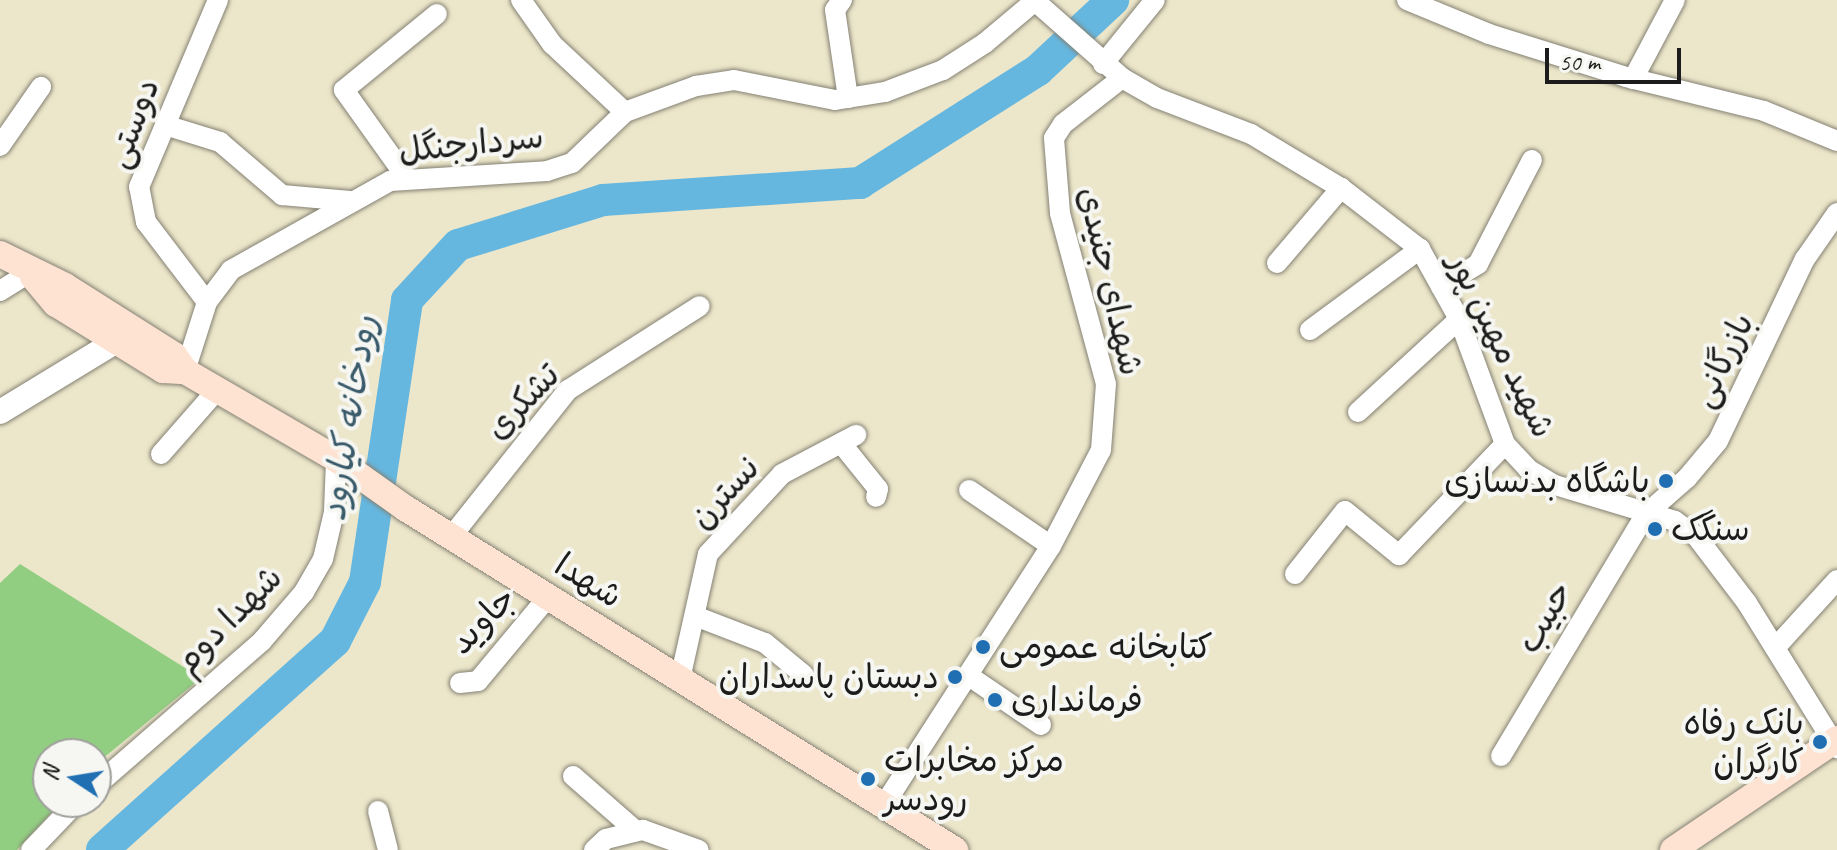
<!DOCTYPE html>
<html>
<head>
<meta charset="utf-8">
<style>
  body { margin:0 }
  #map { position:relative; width:1837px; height:850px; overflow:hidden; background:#ece6ca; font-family:Caveat,"Playpen Sans Arabic",sans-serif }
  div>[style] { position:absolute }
  .green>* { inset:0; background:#92ce82 }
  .river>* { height:32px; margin:-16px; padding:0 16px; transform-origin:16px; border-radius:16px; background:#65b7e0 }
  .roads { filter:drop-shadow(0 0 2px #848173) drop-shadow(0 0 2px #848173) }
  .minor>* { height:20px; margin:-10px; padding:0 10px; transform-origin:10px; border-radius:10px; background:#fff }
  .tertiary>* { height:24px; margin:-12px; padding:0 12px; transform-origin:12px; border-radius:12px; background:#fff }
  .secondary>* { height:26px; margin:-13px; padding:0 13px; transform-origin:13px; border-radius:13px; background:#fee3d2 }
  .dots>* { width:22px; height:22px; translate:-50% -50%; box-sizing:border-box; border:4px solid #f6f6f2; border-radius:50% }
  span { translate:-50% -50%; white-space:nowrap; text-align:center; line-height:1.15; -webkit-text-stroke:8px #f6f6f2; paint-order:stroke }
  .street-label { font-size:34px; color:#1c1c1c }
  .poi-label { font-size:34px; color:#1c1c1c }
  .right { translate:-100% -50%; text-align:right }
  .left { translate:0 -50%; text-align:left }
  .water-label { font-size:36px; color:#395a6a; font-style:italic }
  .north { position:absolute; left:32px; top:738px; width:80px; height:80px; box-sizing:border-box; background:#f6f6f2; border:2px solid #9f9f9c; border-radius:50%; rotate:282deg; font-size:22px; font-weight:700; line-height:32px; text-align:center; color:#1c1c1c }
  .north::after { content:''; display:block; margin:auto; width:28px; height:36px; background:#1f6fb2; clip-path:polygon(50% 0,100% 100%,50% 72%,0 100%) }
  .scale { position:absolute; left:1545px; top:48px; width:136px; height:36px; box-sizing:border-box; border:4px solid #1c1c1c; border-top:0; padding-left:10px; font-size:24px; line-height:28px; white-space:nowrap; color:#1c1c1c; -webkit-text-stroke:6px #f6f6f2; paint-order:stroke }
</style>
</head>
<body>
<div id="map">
  <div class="green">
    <div style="clip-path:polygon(20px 564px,201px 678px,96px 764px,96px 754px,48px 754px,48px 802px,61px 802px,17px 850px,0 850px,0 583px)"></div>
  </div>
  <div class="river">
    <div style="left:102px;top:850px;width:313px;rotate:-41.9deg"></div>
    <div style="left:335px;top:641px;width:66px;rotate:-63deg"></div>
    <div style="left:365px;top:582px;width:285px;rotate:-81.5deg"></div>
    <div style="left:407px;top:300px;width:75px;rotate:-47.2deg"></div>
    <div style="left:458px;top:245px;width:152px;rotate:-17.2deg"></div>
    <div style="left:603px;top:200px;width:258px;rotate:-3.8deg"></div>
    <div style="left:860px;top:183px;width:211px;rotate:-32.4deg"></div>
    <div style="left:1038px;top:70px;width:103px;rotate:-43deg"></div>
  </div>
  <div class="roads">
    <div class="minor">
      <div style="left:521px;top:0;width:54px;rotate:54.8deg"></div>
      <div style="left:552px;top:44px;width:100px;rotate:43deg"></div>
      <div style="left:842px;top:0;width:12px;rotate:125deg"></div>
      <div style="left:835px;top:10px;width:89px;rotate:81.6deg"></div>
      <div style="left:1407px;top:0;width:89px;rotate:22.5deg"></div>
      <div style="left:1489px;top:34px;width:144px;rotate:17.4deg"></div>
      <div style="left:1626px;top:77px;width:142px;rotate:13.8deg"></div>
      <div style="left:1764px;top:111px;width:79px;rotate:22.3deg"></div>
      <div style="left:1035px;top:1px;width:116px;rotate:41.5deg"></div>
      <div style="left:1122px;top:78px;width:40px;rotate:29.7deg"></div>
      <div style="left:1157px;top:98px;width:101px;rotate:21deg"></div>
      <div style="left:1251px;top:134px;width:105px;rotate:31deg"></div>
      <div style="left:1341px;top:188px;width:100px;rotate:37.7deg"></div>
      <div style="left:1420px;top:249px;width:80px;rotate:60.9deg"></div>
      <div style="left:1459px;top:319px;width:133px;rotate:69.8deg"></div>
      <div style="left:1505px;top:444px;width:34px;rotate:47deg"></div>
      <div style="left:1528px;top:469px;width:31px;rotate:31deg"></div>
      <div style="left:1555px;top:485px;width:125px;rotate:16.7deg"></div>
      <div style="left:1675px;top:521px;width:26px;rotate:36deg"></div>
      <div style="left:1696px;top:536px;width:84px;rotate:52.7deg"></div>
      <div style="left:1747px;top:603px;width:171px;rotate:58.2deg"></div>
      <div style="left:1103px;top:64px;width:82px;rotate:-50.9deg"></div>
      <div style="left:1633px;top:79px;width:89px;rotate:-62deg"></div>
      <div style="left:165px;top:125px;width:58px;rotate:17.2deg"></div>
      <div style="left:220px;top:142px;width:82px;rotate:40.5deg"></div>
      <div style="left:282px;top:195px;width:68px;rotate:5deg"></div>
      <div style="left:0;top:146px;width:72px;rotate:-55.2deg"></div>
      <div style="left:406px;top:177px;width:107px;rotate:-125.5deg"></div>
      <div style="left:344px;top:90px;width:120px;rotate:-39.3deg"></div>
      <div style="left:1277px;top:263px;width:99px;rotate:-49.5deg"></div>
      <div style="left:1441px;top:287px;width:44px;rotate:-31.9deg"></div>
      <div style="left:1478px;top:264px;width:117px;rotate:-62.6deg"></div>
      <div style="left:0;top:291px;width:34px;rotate:-32deg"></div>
      <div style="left:207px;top:302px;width:101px;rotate:-127.3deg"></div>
      <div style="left:146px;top:222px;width:36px;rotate:-101deg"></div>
      <div style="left:139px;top:187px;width:203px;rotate:-67.1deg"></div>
      <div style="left:1310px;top:330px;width:137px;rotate:-36.4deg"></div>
      <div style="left:185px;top:371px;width:72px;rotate:-72.3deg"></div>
      <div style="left:207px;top:302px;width:40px;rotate:-53deg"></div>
      <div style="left:231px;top:270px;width:182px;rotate:-29.2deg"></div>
      <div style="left:390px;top:181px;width:157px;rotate:-3.6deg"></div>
      <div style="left:547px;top:171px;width:26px;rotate:-18deg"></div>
      <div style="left:572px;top:163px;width:74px;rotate:-43.9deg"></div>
      <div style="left:625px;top:112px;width:76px;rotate:-20.1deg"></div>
      <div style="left:696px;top:86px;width:38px;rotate:-9deg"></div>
      <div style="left:734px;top:80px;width:103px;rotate:11.2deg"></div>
      <div style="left:835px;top:100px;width:51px;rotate:-9.1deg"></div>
      <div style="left:885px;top:92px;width:62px;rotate:-20.8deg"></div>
      <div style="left:943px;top:70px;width:50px;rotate:-32.7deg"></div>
      <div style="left:985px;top:43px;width:67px;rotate:-40.1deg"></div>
      <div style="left:1358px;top:412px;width:137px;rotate:-42.6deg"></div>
      <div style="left:841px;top:443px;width:59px;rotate:51.2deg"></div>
      <div style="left:878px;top:489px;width:8px;rotate:104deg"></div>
      <div style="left:161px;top:454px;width:85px;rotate:-48.8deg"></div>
      <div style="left:969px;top:490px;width:99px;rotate:34.3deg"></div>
      <div style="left:451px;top:537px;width:188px;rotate:-51.5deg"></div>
      <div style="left:568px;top:390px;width:156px;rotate:-32.5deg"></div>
      <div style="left:1295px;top:574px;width:80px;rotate:-51.6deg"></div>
      <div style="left:1345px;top:511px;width:70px;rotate:39.2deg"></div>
      <div style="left:1399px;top:555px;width:153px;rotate:-46.3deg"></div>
      <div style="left:695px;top:616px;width:75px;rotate:21.1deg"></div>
      <div style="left:765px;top:643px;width:50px;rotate:39.4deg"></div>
      <div style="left:1775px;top:648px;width:92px;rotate:-47.6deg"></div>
      <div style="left:969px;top:676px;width:87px;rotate:34.2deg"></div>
      <div style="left:680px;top:679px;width:128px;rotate:-77.4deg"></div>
      <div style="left:708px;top:554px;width:109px;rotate:-47.2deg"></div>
      <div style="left:782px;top:474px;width:84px;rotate:-27.8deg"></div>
      <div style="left:460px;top:683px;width:18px;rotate:-6deg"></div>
      <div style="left:478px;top:681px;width:109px;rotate:-50.2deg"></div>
      <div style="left:1501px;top:756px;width:282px;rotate:-59.1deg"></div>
      <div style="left:1646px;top:514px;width:55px;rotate:-41.3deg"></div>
      <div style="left:1687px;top:478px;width:48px;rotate:-50deg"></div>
      <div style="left:1718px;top:441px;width:202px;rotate:-64.5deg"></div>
      <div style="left:1805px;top:259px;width:56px;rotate:-55.2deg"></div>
      <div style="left:573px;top:776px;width:84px;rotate:41.1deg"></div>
      <div style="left:96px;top:786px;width:220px;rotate:-41.1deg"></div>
      <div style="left:262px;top:641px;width:65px;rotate:-49.4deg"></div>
      <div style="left:304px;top:592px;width:38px;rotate:-60deg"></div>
      <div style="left:323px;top:559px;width:48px;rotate:-76.8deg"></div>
      <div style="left:334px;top:512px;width:53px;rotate:-87.8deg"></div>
      <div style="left:884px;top:805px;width:308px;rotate:-57.2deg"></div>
      <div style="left:1051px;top:546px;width:108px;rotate:-62.5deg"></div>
      <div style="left:1101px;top:450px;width:66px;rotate:-85.7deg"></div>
      <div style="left:1106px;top:384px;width:177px;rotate:-105.1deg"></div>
      <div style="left:1060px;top:213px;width:75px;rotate:-94.6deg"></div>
      <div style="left:1054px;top:138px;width:17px;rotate:-57deg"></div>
      <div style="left:1063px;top:124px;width:75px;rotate:-37.9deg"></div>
      <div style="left:378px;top:811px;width:40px;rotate:75.6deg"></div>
      <div style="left:31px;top:850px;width:66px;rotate:-46.2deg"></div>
      <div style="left:594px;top:850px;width:16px;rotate:-43deg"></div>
      <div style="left:606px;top:839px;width:38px;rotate:-14deg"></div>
      <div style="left:643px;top:830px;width:59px;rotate:19.7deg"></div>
    </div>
    <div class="tertiary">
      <div style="left:0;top:412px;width:137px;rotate:-31.3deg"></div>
    </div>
    <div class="secondary">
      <div style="left:0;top:254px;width:72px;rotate:26.2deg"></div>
      <div style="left:65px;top:286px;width:129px;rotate:32.3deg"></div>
      <div style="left:174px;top:355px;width:19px;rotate:55deg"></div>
      <div style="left:185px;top:371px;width:175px;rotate:30.2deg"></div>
      <div style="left:336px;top:459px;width:85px;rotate:35.4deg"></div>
      <div style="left:405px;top:508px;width:648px;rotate:31.87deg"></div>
      <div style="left:33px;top:277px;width:35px;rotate:50deg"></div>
      <div style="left:56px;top:304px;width:126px;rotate:31.7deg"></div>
      <div style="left:163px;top:370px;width:22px;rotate:3deg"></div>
      <div style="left:1673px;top:850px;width:198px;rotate:-34.1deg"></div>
    </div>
  </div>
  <div class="dots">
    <div style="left:1666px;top:481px;background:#1f6fb2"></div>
    <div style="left:1655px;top:529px;background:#1f6fb2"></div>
    <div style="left:983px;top:647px;background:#1f6fb2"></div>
    <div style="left:955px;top:677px;background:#1f6fb2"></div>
    <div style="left:995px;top:700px;background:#1f6fb2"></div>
    <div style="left:1820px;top:742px;background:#1f6fb2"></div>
    <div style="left:868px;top:779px;background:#1f6fb2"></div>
  </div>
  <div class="street-label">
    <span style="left:132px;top:123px;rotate:-69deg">دوستی</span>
    <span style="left:471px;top:143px;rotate:-6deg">سردارجنگل</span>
    <span style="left:1111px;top:281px;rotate:77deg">شهدای جنیدی</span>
    <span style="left:1502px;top:345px;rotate:64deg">شهید مهین پور</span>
    <span style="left:1722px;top:360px;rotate:-64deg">بازرگانی</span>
    <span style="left:522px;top:401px;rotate:-46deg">تشکری</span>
    <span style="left:724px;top:492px;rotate:-47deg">نسترن</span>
    <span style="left:589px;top:580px;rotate:32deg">شهدا</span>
    <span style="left:1544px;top:617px;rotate:-60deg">حبیب</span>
    <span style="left:228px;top:619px;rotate:-45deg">شهدا دوم</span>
    <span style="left:482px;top:620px;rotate:-46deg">جاوید</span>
  </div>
  <div class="poi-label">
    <span class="right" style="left:1650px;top:481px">باشگاه بدنسازى</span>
    <span class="left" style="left:1671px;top:529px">سنگک</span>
    <span class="left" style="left:999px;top:647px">کتابخانه عمومى</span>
    <span class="right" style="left:939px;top:677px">دبستان پاسداران</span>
    <span class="left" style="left:1011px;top:700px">فرماندارى</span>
    <span class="right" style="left:1804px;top:742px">بانک رفاه<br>کارگران</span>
    <span class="left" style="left:884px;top:779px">مرکز مخابرات<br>رودسر</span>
  </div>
  <div class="water-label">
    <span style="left:349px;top:418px;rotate:-81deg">رودخانه کیارود</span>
  </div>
  <div class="north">N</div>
  <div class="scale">50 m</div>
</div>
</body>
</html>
